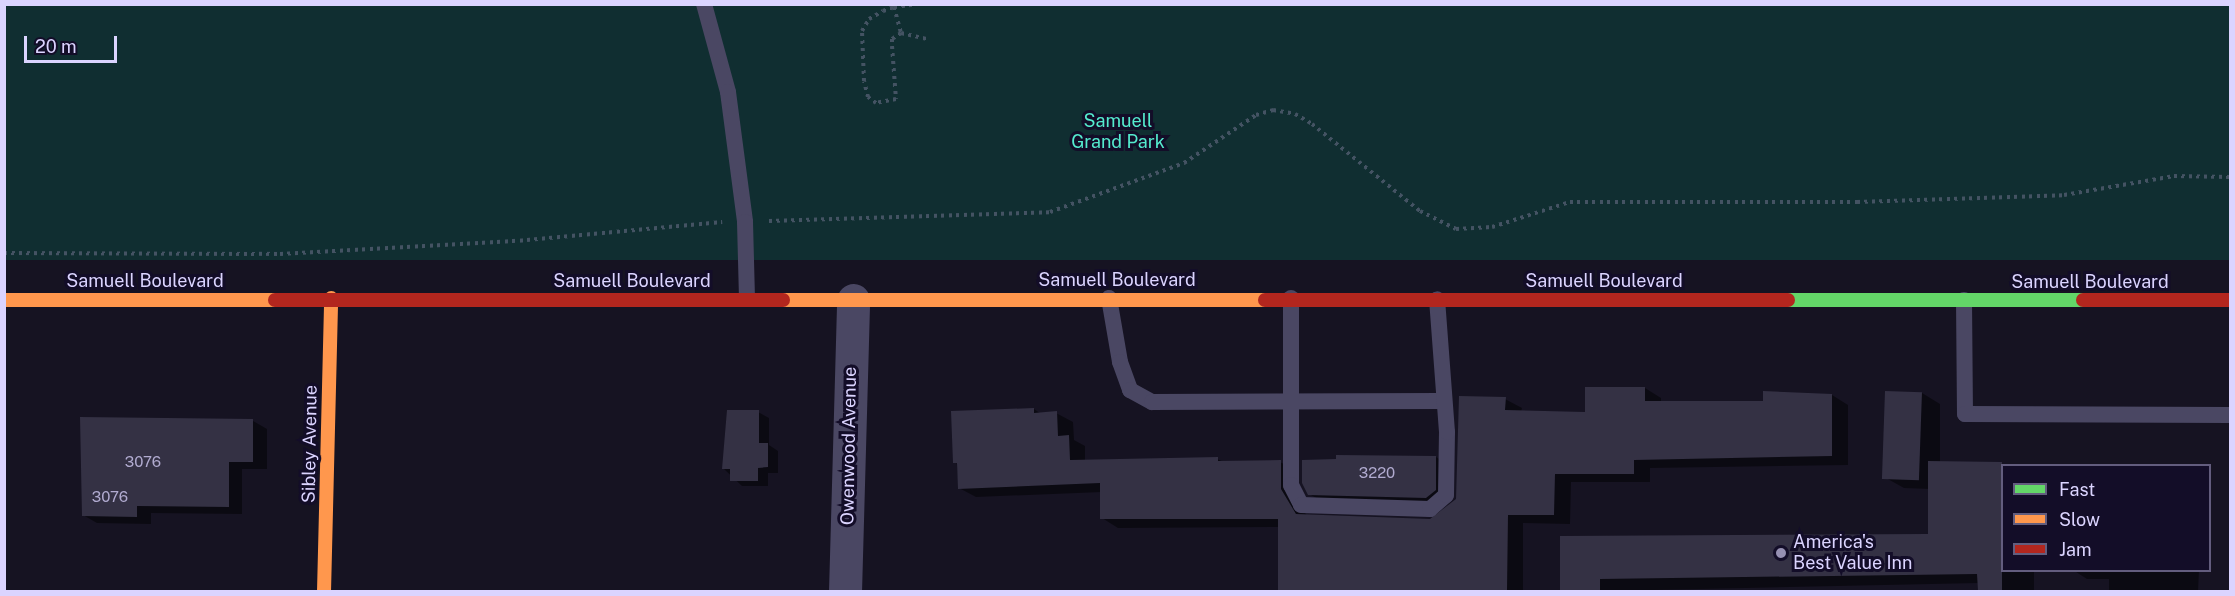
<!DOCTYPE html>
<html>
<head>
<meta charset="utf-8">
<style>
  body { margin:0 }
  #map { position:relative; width:2235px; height:596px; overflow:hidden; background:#161322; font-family:"Public Sans",sans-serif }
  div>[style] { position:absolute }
  .green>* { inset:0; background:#102e31; transform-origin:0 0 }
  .shadow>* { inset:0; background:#0007 }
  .building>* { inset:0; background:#343144; transform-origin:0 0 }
  .path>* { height:4px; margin-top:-2px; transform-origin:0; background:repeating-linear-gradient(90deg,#445363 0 3px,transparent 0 7.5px) }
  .lane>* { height:16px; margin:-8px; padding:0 8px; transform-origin:8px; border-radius:8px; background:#4a4763 }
  .street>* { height:33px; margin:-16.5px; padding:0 16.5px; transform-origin:16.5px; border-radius:16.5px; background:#4a4763 }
  .fast>* { height:14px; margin:-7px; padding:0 7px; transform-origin:7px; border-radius:7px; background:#63d668 }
  .slow>* { height:14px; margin:-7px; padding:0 7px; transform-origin:7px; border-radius:7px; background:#ff974d }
  .jam>* { height:14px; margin:-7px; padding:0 7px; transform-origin:7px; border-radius:7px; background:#b3261e }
  .dots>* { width:16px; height:16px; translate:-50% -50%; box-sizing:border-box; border:3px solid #130d28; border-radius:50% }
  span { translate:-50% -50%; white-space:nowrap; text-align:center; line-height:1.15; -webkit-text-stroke:6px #130d28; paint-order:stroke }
  .number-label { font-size:15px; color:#b1abd0 }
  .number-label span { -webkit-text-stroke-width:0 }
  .park-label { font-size:18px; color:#54ebce }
  .street-label { font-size:18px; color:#dbd4ff }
  .poi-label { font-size:18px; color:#dbd4ff }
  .left { translate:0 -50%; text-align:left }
  .frame { position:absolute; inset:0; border:6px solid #dbd4ff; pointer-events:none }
  .legend { position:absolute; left:2001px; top:464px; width:210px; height:108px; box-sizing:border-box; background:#130d28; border:2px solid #635d7e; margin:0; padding:8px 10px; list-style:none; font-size:18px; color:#dbd4ff }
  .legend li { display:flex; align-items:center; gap:12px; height:30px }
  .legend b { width:30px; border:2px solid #635d7e }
  .scale { position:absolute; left:24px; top:36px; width:93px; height:27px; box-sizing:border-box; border:3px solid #dbd4ff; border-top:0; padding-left:8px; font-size:18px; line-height:21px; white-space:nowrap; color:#dbd4ff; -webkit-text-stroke:4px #130d28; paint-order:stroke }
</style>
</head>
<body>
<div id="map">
  <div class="green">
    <div style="left:4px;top:5px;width:2226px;height:255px"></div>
  </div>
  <div class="shadow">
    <div style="clip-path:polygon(1587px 388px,1645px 388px,1661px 398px,1661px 402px,1764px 402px,1832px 395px,1848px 405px,1848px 465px,1650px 468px,1650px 482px,1571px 482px,1570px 524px,1523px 523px,1523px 592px,1279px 592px,1279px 527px,1118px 528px,1102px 518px,1102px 492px,976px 497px,959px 488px,952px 413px,1034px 409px,1041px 414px,1056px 413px,1073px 422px,1074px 440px,1085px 446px,1085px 461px,1217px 459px,1224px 462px,1280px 462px,1296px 471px,1297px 500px,1307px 516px,1430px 521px,1457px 500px,1505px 399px,1522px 408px,1521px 412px,1587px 414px)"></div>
    <div style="clip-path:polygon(1922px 393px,1940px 404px,1940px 463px,2137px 466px,2002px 466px,2002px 570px,2034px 570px,2034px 592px,1979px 592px,1979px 583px,1562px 592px,1561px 538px,1930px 536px,1930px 489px,1904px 488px,1886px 478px)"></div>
    <div style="clip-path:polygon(758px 412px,769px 418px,769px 445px,778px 451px,778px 473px,768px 473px,768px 486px,742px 486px,724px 469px)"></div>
    <div style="clip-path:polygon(82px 419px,253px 421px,267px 429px,267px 469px,242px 469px,242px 514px,151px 513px,151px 524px,97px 523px,83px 515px)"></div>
    <div style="clip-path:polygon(1436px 457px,1450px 466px,1442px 506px,1324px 502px,1309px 494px)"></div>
    <div style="clip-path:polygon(2073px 570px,2199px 570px,2198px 592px,2109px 592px,2109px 579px,2087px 579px)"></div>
  </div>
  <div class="building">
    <div style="clip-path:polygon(1585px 387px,1645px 387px,1645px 401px,1763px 401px,1763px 391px,1832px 394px,1832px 456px,1634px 460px,1634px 474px,1555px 474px,1554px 515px,1508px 515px,1507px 591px,1278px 591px,1278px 519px,1100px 519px,1100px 483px,958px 489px,957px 463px,953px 463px,951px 411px,1034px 408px,1034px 413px,1057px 411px,1058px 436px,1069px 435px,1070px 460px,1218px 457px,1218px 461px,1281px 460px,1281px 489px,1296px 514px,1430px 519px,1456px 499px,1459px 396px,1506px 397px,1505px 410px,1585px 412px)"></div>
    <div style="left:1885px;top:391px;width:37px;height:88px;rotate:2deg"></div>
    <div style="clip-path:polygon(727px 410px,759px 410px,759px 443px,768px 443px,768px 467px,758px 468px,758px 481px,730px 481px,730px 469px,722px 469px)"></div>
    <div style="clip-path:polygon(80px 417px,253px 419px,253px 462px,229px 462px,229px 507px,137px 506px,137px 517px,82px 516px)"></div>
    <div style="clip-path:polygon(1336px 455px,1436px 456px,1436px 490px,1426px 498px,1308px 495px,1302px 483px,1302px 460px,1336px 459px)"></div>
    <div style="clip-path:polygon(1928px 461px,2002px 462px,2002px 591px,1978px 591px,1977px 574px,1600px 579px,1600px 591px,1560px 591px,1560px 536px,1928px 534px)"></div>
  </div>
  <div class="path">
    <div style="left:894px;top:4px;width:3px;rotate:90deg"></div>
    <div style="left:894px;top:7px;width:27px;rotate:75deg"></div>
    <div style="left:901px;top:33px;width:11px;rotate:146deg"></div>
    <div style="left:892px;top:39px;width:7px;rotate:90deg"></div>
    <div style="left:892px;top:46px;width:53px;rotate:85.7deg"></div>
    <div style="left:896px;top:99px;width:20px;rotate:169deg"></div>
    <div style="left:876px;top:103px;width:10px;rotate:-143deg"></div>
    <div style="left:868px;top:97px;width:16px;rotate:-104deg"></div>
    <div style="left:864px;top:81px;width:50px;rotate:-92.3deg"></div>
    <div style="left:862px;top:31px;width:14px;rotate:-60deg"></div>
    <div style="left:869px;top:19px;width:16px;rotate:-30deg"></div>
    <div style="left:883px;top:11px;width:12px;rotate:-20deg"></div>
    <div style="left:894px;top:7px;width:23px;rotate:-7deg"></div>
    <div style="left:901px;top:33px;width:26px;rotate:13deg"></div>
    <div style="left:769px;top:221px;width:281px;rotate:-1.8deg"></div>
    <div style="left:1050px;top:212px;width:143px;rotate:-20.1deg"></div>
    <div style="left:1184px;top:163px;width:87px;rotate:-33.7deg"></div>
    <div style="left:1256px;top:115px;width:18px;rotate:-16deg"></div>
    <div style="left:1273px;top:110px;width:22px;rotate:10deg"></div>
    <div style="left:1295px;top:114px;width:20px;rotate:30deg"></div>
    <div style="left:1312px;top:124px;width:139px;rotate:38.9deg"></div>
    <div style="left:1420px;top:211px;width:40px;rotate:26.6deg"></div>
    <div style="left:1456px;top:229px;width:36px;rotate:-3deg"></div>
    <div style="left:1492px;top:227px;width:82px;rotate:-17.8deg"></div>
    <div style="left:1570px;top:202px;width:287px"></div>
    <div style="left:1857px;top:202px;width:207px;rotate:-1.9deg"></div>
    <div style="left:2064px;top:195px;width:112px;rotate:-9.8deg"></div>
    <div style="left:2174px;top:176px;width:56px;rotate:1deg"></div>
    <div style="left:4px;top:253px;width:276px;rotate:0.2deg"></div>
    <div style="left:280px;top:254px;width:247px;rotate:-3.2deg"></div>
    <div style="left:527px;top:240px;width:196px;rotate:-5.3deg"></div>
  </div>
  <div class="lane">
    <div style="left:704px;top:4px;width:91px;rotate:74.7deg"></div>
    <div style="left:728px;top:92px;width:131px;rotate:82.5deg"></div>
    <div style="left:745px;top:222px;width:77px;rotate:88.5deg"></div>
    <div style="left:1109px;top:298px;width:65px;rotate:80.2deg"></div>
    <div style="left:1120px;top:362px;width:30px;rotate:70deg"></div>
    <div style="left:1130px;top:390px;width:25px;rotate:29deg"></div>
    <div style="left:1152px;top:402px;width:289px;rotate:-0.2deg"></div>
    <div style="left:1291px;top:298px;width:187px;rotate:90deg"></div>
    <div style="left:1291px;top:485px;width:22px;rotate:63deg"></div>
    <div style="left:1301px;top:505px;width:129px;rotate:1.8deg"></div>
    <div style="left:1430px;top:509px;width:21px;rotate:-41deg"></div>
    <div style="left:1446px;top:495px;width:63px;rotate:-89.1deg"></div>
    <div style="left:1447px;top:432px;width:133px;rotate:-94.3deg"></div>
    <div style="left:1964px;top:300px;width:114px;rotate:89.5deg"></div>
    <div style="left:1965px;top:414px;width:265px;rotate:0.2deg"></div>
  </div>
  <div class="street">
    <div style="left:845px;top:592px;width:292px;rotate:-88.4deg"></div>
  </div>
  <div class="fast">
    <div style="left:1788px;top:300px;width:295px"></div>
  </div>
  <div class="slow">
    <div style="left:4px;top:300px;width:271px"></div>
    <div style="left:783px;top:300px;width:482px"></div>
    <div style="left:324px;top:592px;width:294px;rotate:-88.6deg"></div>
  </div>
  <div class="jam">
    <div style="left:275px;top:300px;width:508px"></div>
    <div style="left:1265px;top:300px;width:523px"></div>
    <div style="left:2083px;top:300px;width:147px"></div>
  </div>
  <div class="dots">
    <div style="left:1781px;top:553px;background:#9690b2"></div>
  </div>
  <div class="number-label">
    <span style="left:143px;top:462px">3076</span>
    <span style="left:1377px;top:473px">3220</span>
    <span style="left:110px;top:497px">3076</span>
  </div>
  <div class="park-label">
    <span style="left:1118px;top:132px">Samuell<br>Grand Park</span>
  </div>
  <div class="street-label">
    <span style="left:1117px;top:280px">Samuell Boulevard</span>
    <span style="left:145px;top:281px">Samuell Boulevard</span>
    <span style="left:632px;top:281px">Samuell Boulevard</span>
    <span style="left:1604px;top:281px">Samuell Boulevard</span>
    <span style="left:2090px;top:282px">Samuell Boulevard</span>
    <span style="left:310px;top:444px;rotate:-89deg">Sibley Avenue</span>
    <span style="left:849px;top:446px;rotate:-89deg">Owenwood Avenue</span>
  </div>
  <div class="poi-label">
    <span class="left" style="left:1793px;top:553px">America's<br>Best Value Inn</span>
  </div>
  <div class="frame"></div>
  <ul class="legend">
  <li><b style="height:8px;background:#63d668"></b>Fast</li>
  <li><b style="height:8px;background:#ff974d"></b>Slow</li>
  <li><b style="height:8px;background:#b3261e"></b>Jam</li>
  </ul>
  <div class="scale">20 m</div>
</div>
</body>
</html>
